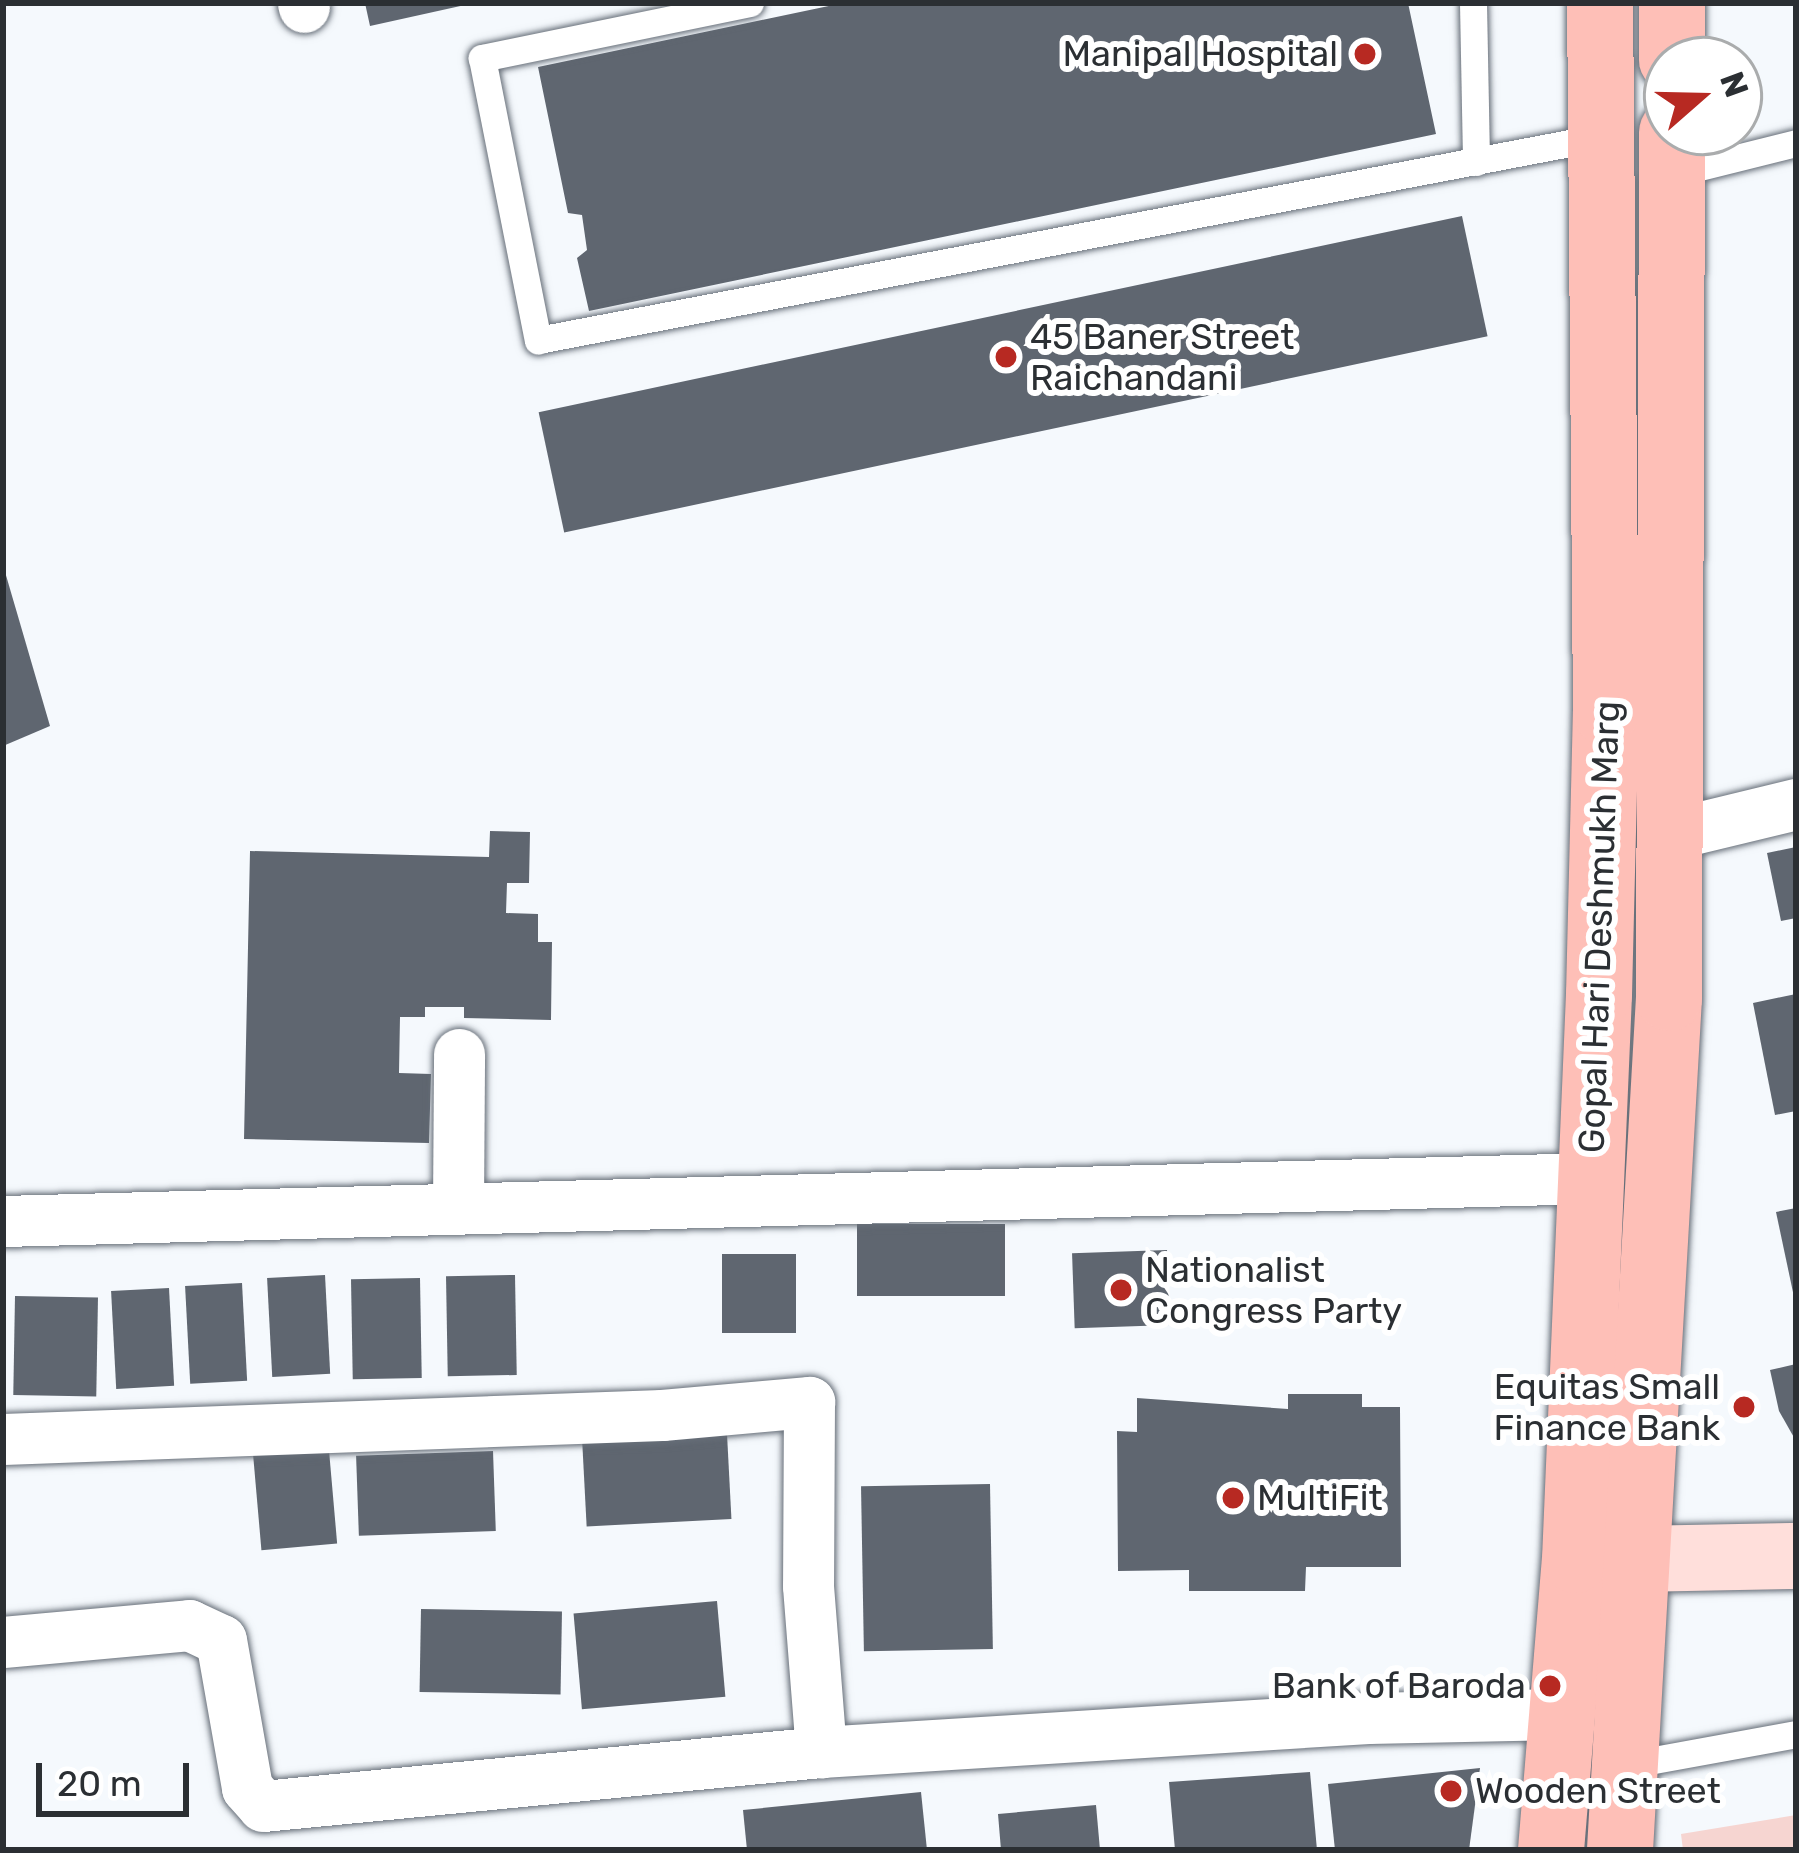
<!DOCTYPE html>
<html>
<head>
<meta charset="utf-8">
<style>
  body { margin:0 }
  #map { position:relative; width:1799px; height:1853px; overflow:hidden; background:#f5f9fd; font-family:Rubik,sans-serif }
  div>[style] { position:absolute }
  .green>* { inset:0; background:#f6d5d1 }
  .building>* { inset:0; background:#5f6670; transform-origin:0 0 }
  .roads { filter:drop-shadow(0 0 3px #676f79) drop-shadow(0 0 3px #676f79) }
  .lane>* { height:27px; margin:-13.5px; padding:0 13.5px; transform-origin:13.5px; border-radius:13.5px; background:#fff }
  .street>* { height:51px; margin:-25.5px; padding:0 25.5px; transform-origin:25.5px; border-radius:25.5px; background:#fff }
  .secondary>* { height:66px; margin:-33px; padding:0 33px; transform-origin:33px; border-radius:33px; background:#ffdfdb }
  .primary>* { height:66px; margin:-33px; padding:0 33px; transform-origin:33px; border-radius:33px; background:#febfb7 }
  .dots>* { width:33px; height:33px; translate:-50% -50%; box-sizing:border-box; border:6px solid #fff; border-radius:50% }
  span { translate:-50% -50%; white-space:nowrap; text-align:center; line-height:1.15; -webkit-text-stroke:12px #fff; paint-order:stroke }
  .poi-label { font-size:36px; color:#2b2f33 }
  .right { translate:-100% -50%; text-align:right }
  .left { translate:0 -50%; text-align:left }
  .street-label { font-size:36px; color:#2b2f33 }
  .frame { position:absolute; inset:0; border:6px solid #2b2f33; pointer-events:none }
  .north { position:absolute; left:1643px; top:36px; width:120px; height:120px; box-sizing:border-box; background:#fff; border:3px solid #aaacad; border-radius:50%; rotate:70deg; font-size:33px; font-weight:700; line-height:48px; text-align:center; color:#2b2f33 }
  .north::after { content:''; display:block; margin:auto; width:42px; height:54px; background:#b72922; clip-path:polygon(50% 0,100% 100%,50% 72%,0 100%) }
  .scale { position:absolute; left:36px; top:1763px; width:153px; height:54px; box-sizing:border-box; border:6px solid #2b2f33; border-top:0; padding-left:15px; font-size:36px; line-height:42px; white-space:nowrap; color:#2b2f33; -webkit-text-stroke:9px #fff; paint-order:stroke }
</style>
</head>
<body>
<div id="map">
  <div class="green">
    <div style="clip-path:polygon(1796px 1815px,1796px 1850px,1683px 1850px,1681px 1834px)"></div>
  </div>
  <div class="building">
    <div style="clip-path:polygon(365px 3px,465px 3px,465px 5px,370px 26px)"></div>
    <div style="clip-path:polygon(843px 3px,1408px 3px,1436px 134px,589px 311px,577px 258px,587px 250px,582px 215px,568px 213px,538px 67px)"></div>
    <div style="left:1462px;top:216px;width:123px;height:944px;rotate:78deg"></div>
    <div style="clip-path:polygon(3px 565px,50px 726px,3px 746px)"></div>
    <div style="clip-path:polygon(490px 831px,530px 832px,529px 883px,507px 883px,506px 913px,538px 914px,538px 942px,552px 942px,551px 1020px,464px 1018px,464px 1007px,425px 1007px,425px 1017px,400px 1017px,399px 1073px,431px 1074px,429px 1143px,244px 1139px,250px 851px,489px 857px)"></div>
    <div style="clip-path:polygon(1796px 847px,1796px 918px,1781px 921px,1767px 853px)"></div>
    <div style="clip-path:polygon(1796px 994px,1796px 1111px,1775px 1115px,1753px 1003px)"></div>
    <div style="clip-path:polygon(1796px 1208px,1796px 1297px,1794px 1297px,1776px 1212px)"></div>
    <div style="left:857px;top:1224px;width:148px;height:72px"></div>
    <div style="left:1167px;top:1250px;width:75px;height:95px;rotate:88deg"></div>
    <div style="left:722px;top:1254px;width:74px;height:79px"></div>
    <div style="left:325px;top:1275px;width:99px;height:58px;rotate:87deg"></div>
    <div style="left:515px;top:1275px;width:100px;height:69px;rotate:89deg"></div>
    <div style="left:420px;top:1278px;width:100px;height:69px;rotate:89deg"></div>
    <div style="left:242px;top:1283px;width:98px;height:57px;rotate:87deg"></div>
    <div style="left:169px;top:1288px;width:98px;height:58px;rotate:87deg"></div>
    <div style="left:15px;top:1296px;width:83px;height:99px;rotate:1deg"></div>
    <div style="clip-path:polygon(1796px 1364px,1796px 1441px,1779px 1411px,1770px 1370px)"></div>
    <div style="clip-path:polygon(1288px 1394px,1362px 1394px,1362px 1407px,1400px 1407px,1401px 1567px,1306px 1567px,1305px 1591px,1189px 1591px,1189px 1570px,1118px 1571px,1117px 1431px,1137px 1432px,1137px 1398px,1288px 1409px)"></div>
    <div style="left:727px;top:1434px;width:85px;height:145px;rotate:87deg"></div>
    <div style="left:328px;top:1439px;width:105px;height:76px;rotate:85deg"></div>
    <div style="left:493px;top:1451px;width:80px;height:137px;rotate:88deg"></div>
    <div style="left:990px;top:1484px;width:165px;height:129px;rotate:89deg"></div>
    <div style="left:717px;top:1601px;width:96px;height:144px;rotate:85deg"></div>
    <div style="left:421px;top:1609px;width:141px;height:83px;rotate:1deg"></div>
    <div style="clip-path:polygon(1480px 1768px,1469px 1850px,1335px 1850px,1328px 1784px)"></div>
    <div style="clip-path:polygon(1310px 1772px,1317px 1850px,1175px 1850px,1169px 1782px)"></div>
    <div style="clip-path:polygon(921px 1792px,927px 1850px,747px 1850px,743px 1810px)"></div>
    <div style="clip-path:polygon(1096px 1805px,1100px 1850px,1001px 1850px,998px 1814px)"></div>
  </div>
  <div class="roads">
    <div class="lane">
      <div style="left:750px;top:3px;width:274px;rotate:168.4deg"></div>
      <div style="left:482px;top:58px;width:288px;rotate:78.8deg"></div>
      <div style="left:538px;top:340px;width:1082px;rotate:-10.81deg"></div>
      <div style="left:1473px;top:3px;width:159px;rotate:88.9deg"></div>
      <div style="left:1672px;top:174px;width:128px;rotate:-14deg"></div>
      <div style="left:1626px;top:1765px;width:173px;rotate:-10.3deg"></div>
    </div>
    <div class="street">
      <div style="left:303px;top:3px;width:4px;rotate:76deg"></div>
      <div style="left:1672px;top:834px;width:128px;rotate:-13.6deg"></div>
      <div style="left:458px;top:1207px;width:153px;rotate:-89.6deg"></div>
      <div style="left:3px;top:1221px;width:1590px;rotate:-1.55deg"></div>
      <div style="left:3px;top:1439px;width:659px;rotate:-2.09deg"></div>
      <div style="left:662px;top:1415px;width:148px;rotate:-5.1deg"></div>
      <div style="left:809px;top:1402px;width:184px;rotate:90.3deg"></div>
      <div style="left:808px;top:1586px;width:167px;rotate:85.5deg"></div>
      <div style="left:821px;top:1752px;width:548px;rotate:-3.56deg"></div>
      <div style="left:1368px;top:1718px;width:193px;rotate:-1.2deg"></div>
      <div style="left:3px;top:1642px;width:187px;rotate:-5.2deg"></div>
      <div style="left:189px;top:1625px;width:35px;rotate:25deg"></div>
      <div style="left:221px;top:1640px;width:150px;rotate:80deg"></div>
      <div style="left:247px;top:1788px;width:24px;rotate:48deg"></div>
      <div style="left:263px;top:1806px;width:561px;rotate:-5.53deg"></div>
    </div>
    <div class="secondary">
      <div style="left:1578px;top:1560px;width:218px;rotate:-1.1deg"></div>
    </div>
    <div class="primary">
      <div style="left:1672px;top:3px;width:57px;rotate:90deg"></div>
      <div style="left:1551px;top:1850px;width:291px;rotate:-85.3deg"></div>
      <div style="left:1575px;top:1560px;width:566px;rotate:-87.57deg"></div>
      <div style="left:1599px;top:995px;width:283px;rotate:-88.6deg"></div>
      <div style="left:1606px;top:712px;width:709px;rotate:-90.48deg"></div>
      <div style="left:1620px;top:1850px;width:853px;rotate:-86.71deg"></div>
      <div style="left:1669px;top:998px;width:866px;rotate:-89.8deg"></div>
    </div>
  </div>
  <div class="dots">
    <div style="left:1365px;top:54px;background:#b72922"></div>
    <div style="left:1006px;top:357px;background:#b72922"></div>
    <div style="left:1121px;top:1290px;background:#b72922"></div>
    <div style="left:1744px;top:1407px;background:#b72922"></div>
    <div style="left:1233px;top:1498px;background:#b72922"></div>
    <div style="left:1550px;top:1686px;background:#b72922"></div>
    <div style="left:1451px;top:1791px;background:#b72922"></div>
  </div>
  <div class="poi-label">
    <span class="right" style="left:1338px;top:54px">Manipal Hospital</span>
    <span class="left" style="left:1030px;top:357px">45 Baner Street<br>Raichandani</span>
    <span class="left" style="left:1145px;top:1290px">Nationalist<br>Congress Party</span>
    <span class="right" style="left:1720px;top:1407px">Equitas Small<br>Finance Bank</span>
    <span class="left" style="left:1257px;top:1498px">MultiFit</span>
    <span class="right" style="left:1526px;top:1686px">Bank of Baroda</span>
    <span class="left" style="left:1475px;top:1791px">Wooden Street</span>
  </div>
  <div class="street-label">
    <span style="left:1599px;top:927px;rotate:-88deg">Gopal Hari Deshmukh Marg</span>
  </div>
  <div class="frame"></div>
  <div class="north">N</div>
  <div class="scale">20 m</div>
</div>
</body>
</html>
